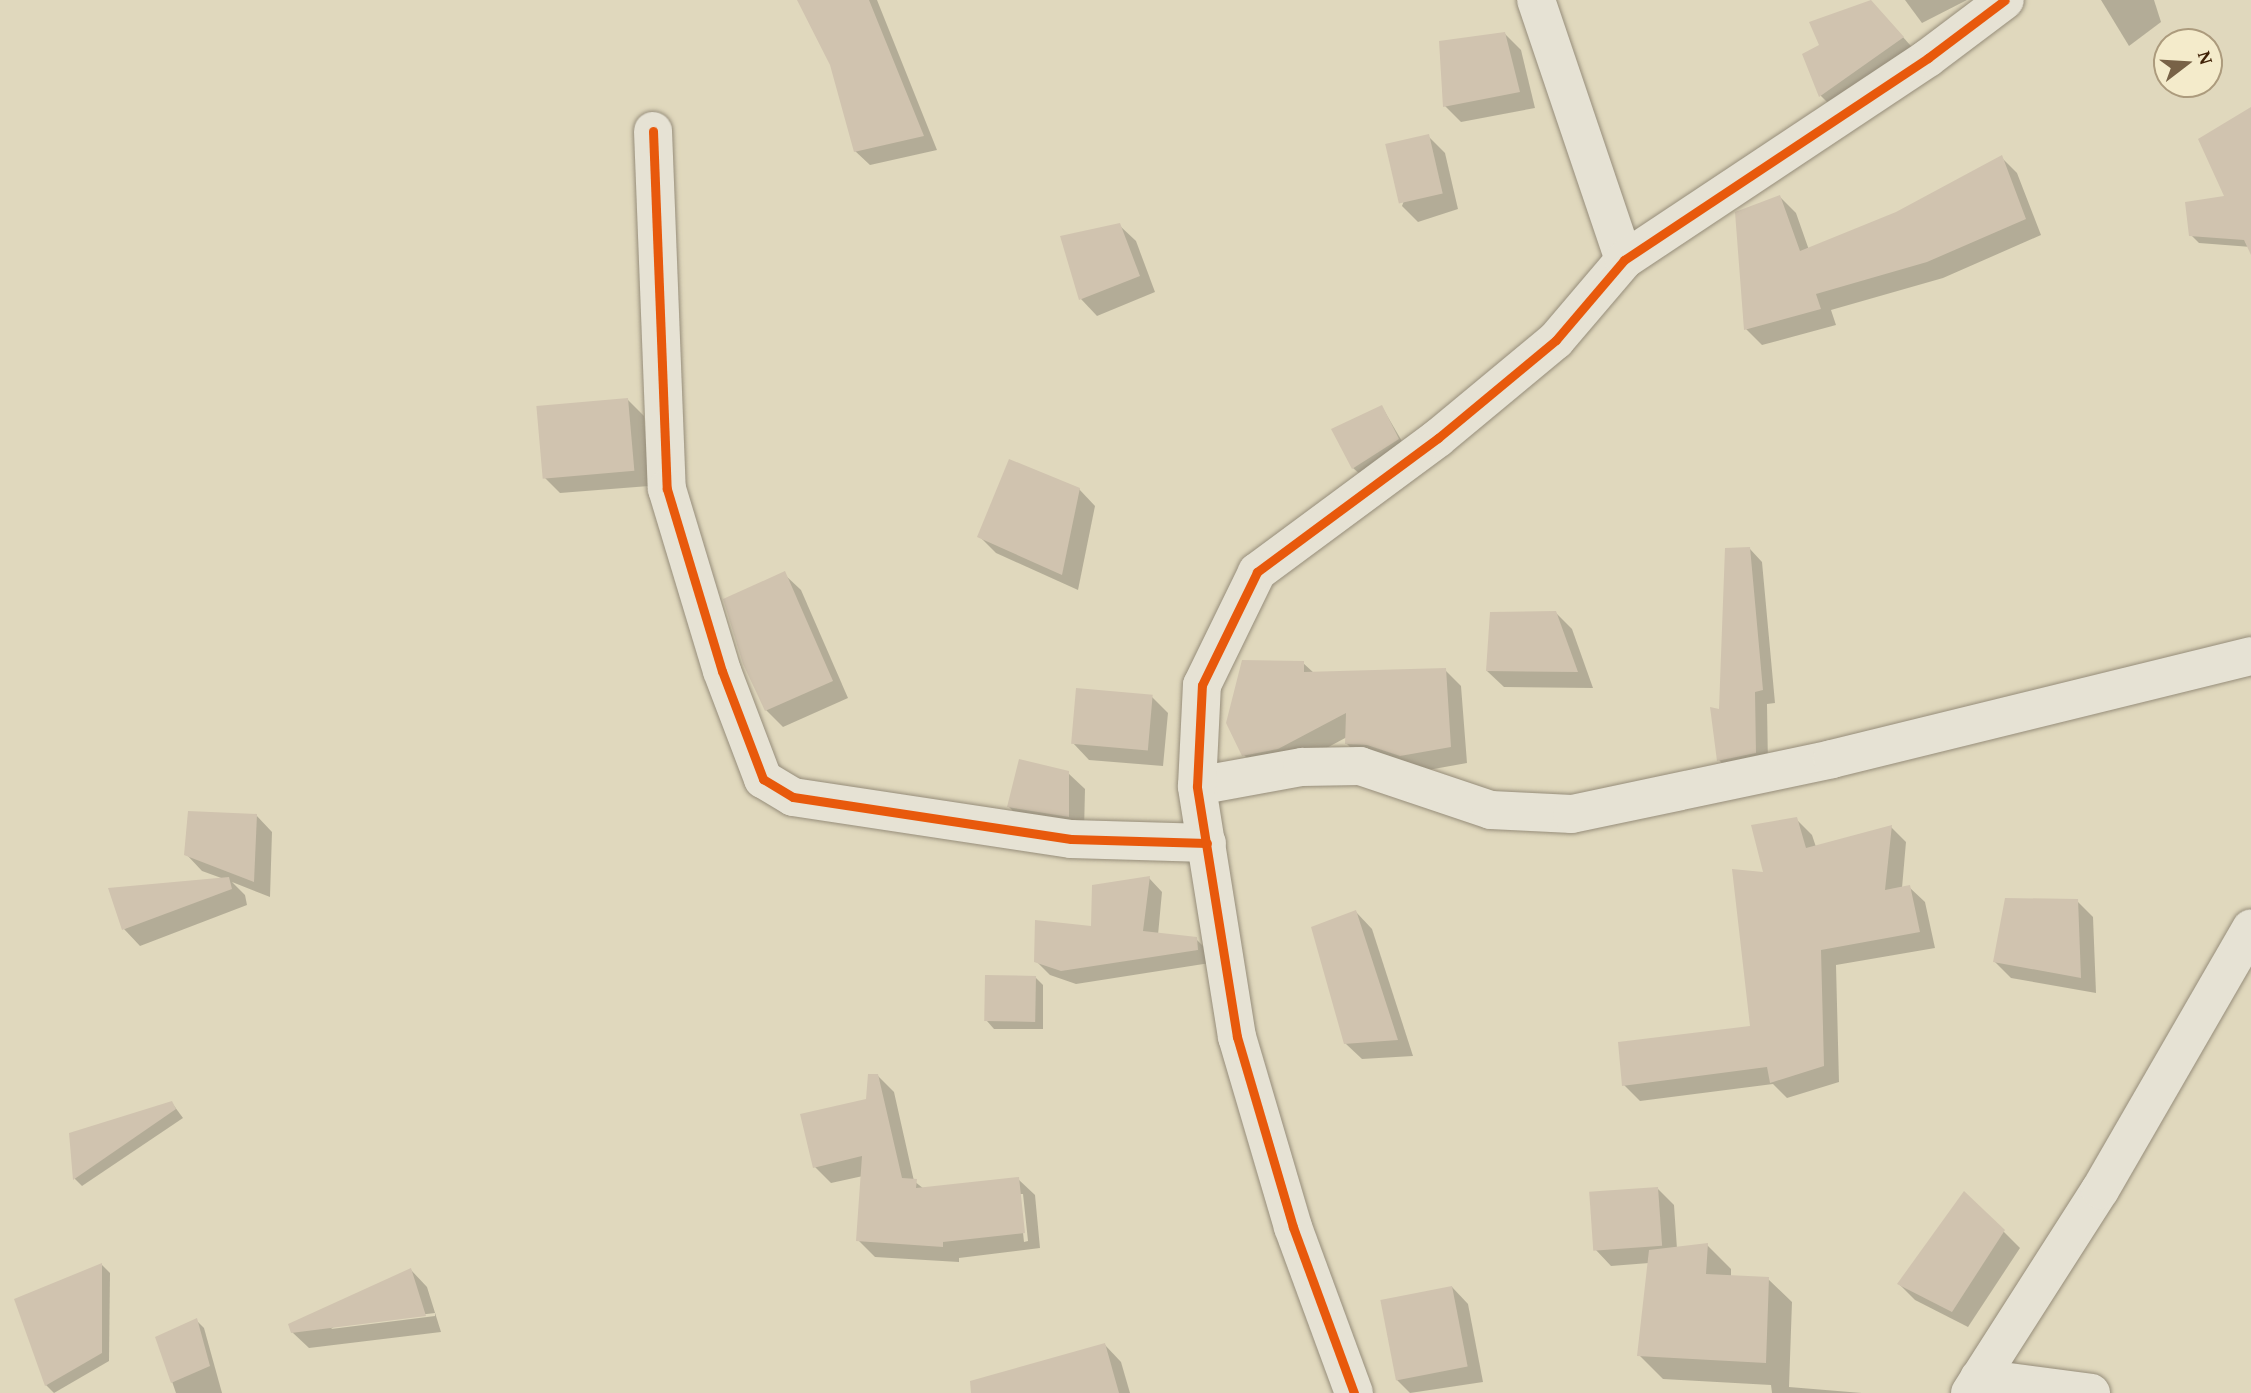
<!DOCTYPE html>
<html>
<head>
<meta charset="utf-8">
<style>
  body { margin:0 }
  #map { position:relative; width:2251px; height:1393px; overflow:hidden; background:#e0d8bd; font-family:"Gentium Book Plus",serif }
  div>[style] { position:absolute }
  .shadow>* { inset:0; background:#0003 }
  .building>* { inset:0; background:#d0c3af; transform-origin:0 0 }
  .roads { filter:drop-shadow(0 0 2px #968d7a) drop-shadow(0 0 2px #968d7a) }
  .minor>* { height:38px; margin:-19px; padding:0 19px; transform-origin:19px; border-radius:19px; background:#e6e2d4 }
  .cycleway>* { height:9px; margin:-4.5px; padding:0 4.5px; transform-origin:4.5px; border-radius:4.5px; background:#e8590c }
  span { translate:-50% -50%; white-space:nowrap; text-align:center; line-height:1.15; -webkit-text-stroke:5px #f4ebcb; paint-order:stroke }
  .north { position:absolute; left:2153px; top:28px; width:70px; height:70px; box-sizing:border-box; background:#f4ebcb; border:2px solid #ac9b7d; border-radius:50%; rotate:73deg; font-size:19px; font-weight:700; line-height:28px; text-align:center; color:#402207 }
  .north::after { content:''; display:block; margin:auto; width:24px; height:32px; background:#786247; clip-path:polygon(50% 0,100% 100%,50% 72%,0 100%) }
</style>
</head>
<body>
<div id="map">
  <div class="shadow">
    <div style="clip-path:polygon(799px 0,877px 0,937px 150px,870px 165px,855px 151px,831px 64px)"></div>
    <div style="clip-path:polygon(1905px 0,1967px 0,1922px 23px)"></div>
    <div style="clip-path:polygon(2101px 0,2154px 0,2161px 22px,2129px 46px)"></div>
    <div style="clip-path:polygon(1887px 19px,1918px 54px,1837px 112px,1821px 96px,1804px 55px)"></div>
    <div style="clip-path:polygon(1505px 34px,1521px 50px,1535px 108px,1461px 122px,1445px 106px)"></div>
    <div style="clip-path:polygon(2251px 109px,2251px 247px,2199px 243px,2191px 235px,2227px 197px)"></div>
    <div style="clip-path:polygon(1428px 136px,1445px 153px,1458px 209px,1418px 222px,1402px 206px)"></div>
    <div style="clip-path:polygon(2001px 157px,2017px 173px,2041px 235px,1943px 278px,1831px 310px,1836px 325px,1762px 345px,1746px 329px,1780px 197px,1796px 213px,1809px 250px,1897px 214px)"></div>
    <div style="clip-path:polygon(1119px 225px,1136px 241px,1155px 292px,1097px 316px,1081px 299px,1062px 237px)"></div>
    <div style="clip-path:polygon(628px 400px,644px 416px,649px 486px,560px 493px,543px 476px)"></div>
    <div style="clip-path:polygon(1382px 407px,1406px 448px,1361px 475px,1353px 468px)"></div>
    <div style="clip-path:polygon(1079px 489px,1095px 506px,1078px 590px,996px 553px,979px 536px)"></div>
    <div style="clip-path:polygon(1750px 549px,1762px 562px,1775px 703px,1767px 704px,1768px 765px,1731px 773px,1719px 760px,1721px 711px)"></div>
    <div style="clip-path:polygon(784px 574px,801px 590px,848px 698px,783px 727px,766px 710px)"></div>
    <div style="clip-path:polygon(1555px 612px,1572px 629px,1593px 688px,1504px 687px,1487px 671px)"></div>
    <div style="clip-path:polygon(1303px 663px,1314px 673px,1445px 670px,1461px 686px,1467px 763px,1417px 772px,1363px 760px,1347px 744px,1347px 737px,1295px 765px,1260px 771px,1244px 755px)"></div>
    <div style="clip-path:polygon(1152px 697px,1168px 713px,1163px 766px,1089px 760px,1073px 743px)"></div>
    <div style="clip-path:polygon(1068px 773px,1085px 789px,1084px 832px,1025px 823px,1009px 807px)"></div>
    <div style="clip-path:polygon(256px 815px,272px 832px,270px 897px,232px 882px,245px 895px,247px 905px,140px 946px,124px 929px,224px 879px,202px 871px,186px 854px)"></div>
    <div style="clip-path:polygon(1796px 819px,1812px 835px,1816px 847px,1891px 827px,1906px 842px,1902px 888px,1909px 887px,1925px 902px,1935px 948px,1836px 965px,1839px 1082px,1787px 1098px,1773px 1084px,1640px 1101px,1624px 1085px,1752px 1027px,1765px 874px)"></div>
    <div style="clip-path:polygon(1149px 878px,1162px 892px,1158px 935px,1196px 939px,1210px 953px,1210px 963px,1076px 984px,1050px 975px,1036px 961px,1093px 928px)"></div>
    <div style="clip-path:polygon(2077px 901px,2093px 917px,2096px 993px,2011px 978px,1995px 962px)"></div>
    <div style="clip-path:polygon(1356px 912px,1372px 929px,1413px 1056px,1362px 1059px,1345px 1043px)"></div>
    <div style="clip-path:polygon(1035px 977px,1043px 985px,1043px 1029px,994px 1029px,987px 1021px)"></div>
    <div style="clip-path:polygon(evenodd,877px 1075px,894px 1092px,914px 1181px,924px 1189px,1018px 1179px,1035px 1195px,1040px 1248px,959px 1258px,959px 1262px,875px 1257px,858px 1240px,863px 1176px,831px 1183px,815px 1167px,868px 1100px,877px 1075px,1019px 1194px,1023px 1194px,1028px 1241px,1024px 1242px,1019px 1194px)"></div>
    <div style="clip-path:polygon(172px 1103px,183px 1118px,82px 1186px,75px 1179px,71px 1134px)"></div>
    <div style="clip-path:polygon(1658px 1189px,1674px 1205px,1677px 1249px,1707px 1245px,1731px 1269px,1731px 1277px,1768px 1279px,1792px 1302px,1789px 1387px,1862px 1393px,1772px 1393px,1771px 1385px,1663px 1379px,1639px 1355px,1649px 1263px,1611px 1266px,1595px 1249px)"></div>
    <div style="clip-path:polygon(1965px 1193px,2020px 1248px,1968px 1327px,1915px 1300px,1899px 1284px)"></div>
    <div style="clip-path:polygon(102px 1265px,110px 1273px,109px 1361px,54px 1393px,46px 1385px,16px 1300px)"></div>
    <div style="clip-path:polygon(evenodd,411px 1270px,427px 1287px,441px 1332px,309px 1348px,292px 1332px,411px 1270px,435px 1313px,435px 1316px,331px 1329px,336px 1325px,435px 1313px)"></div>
    <div style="clip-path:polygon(1452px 1287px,1468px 1304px,1483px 1382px,1410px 1393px,1397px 1380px)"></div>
    <div style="clip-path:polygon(196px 1320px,204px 1328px,222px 1393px,176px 1393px,157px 1338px)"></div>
    <div style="clip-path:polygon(1105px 1345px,1121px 1362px,1130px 1393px,1030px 1393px)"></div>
  </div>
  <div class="building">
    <div style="clip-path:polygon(797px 0,869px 0,924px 136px,854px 152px,830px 65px)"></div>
    <div style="clip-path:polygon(1871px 0,1904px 37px,1819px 97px,1802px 54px,1819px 45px,1809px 22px)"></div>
    <div style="clip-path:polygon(1505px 32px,1520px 92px,1443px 107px,1439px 41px)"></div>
    <div style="clip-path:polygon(2251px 107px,2251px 255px,2244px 240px,2189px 236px,2185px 202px,2224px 196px,2198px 139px)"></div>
    <div style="left:1429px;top:134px;width:61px;height:45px;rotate:77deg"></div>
    <div style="clip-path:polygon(2002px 155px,2026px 219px,1927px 262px,1816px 294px,1821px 309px,1744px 330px,1735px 212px,1780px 195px,1800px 251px,1896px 212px)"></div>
    <div style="clip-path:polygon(1120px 223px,1140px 276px,1079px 300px,1060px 236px)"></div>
    <div style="left:628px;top:398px;width:73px;height:92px;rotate:85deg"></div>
    <div style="clip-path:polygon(1382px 405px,1399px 439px,1352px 469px,1331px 429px)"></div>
    <div style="clip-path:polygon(1009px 459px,1080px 488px,1062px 575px,977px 537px)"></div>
    <div style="clip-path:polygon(1750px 547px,1763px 690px,1755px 692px,1756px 753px,1717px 761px,1710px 707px,1719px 709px,1725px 548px)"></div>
    <div style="clip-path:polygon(785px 571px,833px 681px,765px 711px,743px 664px,723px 599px)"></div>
    <div style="clip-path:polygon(1556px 611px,1578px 672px,1486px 671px,1490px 612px)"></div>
    <div style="clip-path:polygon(1242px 660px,1304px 661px,1304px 672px,1446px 668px,1451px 747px,1400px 756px,1367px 745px,1345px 744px,1346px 713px,1278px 749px,1242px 756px,1226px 723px)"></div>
    <div style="left:1076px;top:688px;width:77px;height:56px;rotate:5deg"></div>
    <div style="clip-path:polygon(1019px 759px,1069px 771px,1069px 817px,1007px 807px)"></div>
    <div style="clip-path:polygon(188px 811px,257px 814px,254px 882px,184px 855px)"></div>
    <div style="clip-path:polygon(1797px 817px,1806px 848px,1892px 825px,1885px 890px,1910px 885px,1920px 932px,1821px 950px,1824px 1066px,1770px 1083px,1767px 1067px,1622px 1086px,1618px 1042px,1750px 1026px,1732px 869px,1763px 872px,1751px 825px)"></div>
    <div style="clip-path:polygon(1150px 876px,1143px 931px,1197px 937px,1198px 950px,1061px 971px,1034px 962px,1035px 920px,1091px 926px,1092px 885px)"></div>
    <div style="clip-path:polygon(229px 877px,232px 889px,122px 930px,108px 888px)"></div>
    <div style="clip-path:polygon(2005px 898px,2078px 899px,2081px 978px,1993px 962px)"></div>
    <div style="clip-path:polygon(1356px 910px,1398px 1040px,1344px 1044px,1311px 927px)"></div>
    <div style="left:985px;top:975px;width:51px;height:46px;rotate:1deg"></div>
    <div style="clip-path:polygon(868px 1074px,878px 1074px,902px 1178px,917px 1179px,916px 1188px,1019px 1177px,1025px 1233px,943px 1242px,943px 1247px,856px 1241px,862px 1156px,813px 1168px,800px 1114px,866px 1099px)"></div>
    <div style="clip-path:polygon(172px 1101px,176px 1109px,73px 1180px,69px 1133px)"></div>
    <div style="left:1658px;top:1187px;width:59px;height:69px;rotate:86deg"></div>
    <div style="clip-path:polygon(1964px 1191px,2005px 1230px,1952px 1312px,1897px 1284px)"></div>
    <div style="clip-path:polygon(1708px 1243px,1706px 1274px,1769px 1277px,1766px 1363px,1637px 1356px,1649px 1250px)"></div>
    <div style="clip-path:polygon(102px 1263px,102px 1353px,45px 1386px,14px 1299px)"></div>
    <div style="clip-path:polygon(411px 1268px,426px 1316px,291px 1333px,288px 1324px)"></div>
    <div style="left:1452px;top:1286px;width:82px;height:73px;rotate:79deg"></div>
    <div style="clip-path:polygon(197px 1318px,210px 1366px,171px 1383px,155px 1337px)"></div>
    <div style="clip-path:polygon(1105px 1343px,1119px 1393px,971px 1393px,970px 1381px)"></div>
  </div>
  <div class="roads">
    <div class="minor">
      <div style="left:1536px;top:0;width:274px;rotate:71.3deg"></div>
      <div style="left:653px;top:131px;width:358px;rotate:87.8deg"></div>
      <div style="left:667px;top:489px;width:190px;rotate:73.2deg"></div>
      <div style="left:722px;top:671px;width:116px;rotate:69.2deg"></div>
      <div style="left:763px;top:779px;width:35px;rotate:31deg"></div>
      <div style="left:793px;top:797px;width:281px;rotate:8.6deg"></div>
      <div style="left:1071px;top:839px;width:136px;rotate:1.7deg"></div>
      <div style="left:1197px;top:786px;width:107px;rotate:-10.3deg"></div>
      <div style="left:1302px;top:767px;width:58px;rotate:-1deg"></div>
      <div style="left:1360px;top:766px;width:138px;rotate:18.6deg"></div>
      <div style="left:1491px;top:810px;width:81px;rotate:2.8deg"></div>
      <div style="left:1572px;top:814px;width:266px;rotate:-11.9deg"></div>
      <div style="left:1832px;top:759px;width:431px;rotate:-13.8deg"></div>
      <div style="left:1979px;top:1378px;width:113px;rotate:7.6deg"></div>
      <div style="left:1354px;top:1393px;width:177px;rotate:-110.2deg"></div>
      <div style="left:1293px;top:1227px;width:198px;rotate:-106.4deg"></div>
      <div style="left:1237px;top:1037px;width:254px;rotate:-99.1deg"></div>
      <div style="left:1197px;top:786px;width:101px;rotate:-87.2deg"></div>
      <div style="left:1202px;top:685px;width:126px;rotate:-64deg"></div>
      <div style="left:1257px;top:572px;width:225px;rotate:-36.5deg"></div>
      <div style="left:1438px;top:438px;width:153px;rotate:-39.7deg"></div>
      <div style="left:1556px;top:340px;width:105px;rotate:-49.6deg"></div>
      <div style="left:1624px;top:260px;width:365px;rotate:-33.6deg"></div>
      <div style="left:1928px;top:58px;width:96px;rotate:-37deg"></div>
      <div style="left:1970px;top:1393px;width:241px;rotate:-57.4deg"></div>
      <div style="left:2100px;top:1190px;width:302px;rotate:-60deg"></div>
    </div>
  </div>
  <div class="cycleway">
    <div style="left:653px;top:131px;width:358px;rotate:87.8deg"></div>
    <div style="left:667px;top:489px;width:190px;rotate:73.2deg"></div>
    <div style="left:722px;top:671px;width:116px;rotate:69.2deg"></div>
    <div style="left:763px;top:779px;width:35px;rotate:31deg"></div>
    <div style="left:793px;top:797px;width:281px;rotate:8.6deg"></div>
    <div style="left:1071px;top:839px;width:136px;rotate:1.7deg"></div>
    <div style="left:1354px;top:1393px;width:177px;rotate:-110.2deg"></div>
    <div style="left:1293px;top:1227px;width:198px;rotate:-106.4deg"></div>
    <div style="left:1237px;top:1037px;width:254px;rotate:-99.1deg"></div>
    <div style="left:1197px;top:786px;width:101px;rotate:-87.2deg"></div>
    <div style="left:1202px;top:685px;width:126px;rotate:-64deg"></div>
    <div style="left:1257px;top:572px;width:225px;rotate:-36.5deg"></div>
    <div style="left:1438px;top:438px;width:153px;rotate:-39.7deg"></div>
    <div style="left:1556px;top:340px;width:105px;rotate:-49.6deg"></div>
    <div style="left:1624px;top:260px;width:365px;rotate:-33.6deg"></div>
    <div style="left:1928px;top:58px;width:96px;rotate:-37deg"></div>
  </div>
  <div class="north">N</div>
</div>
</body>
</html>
